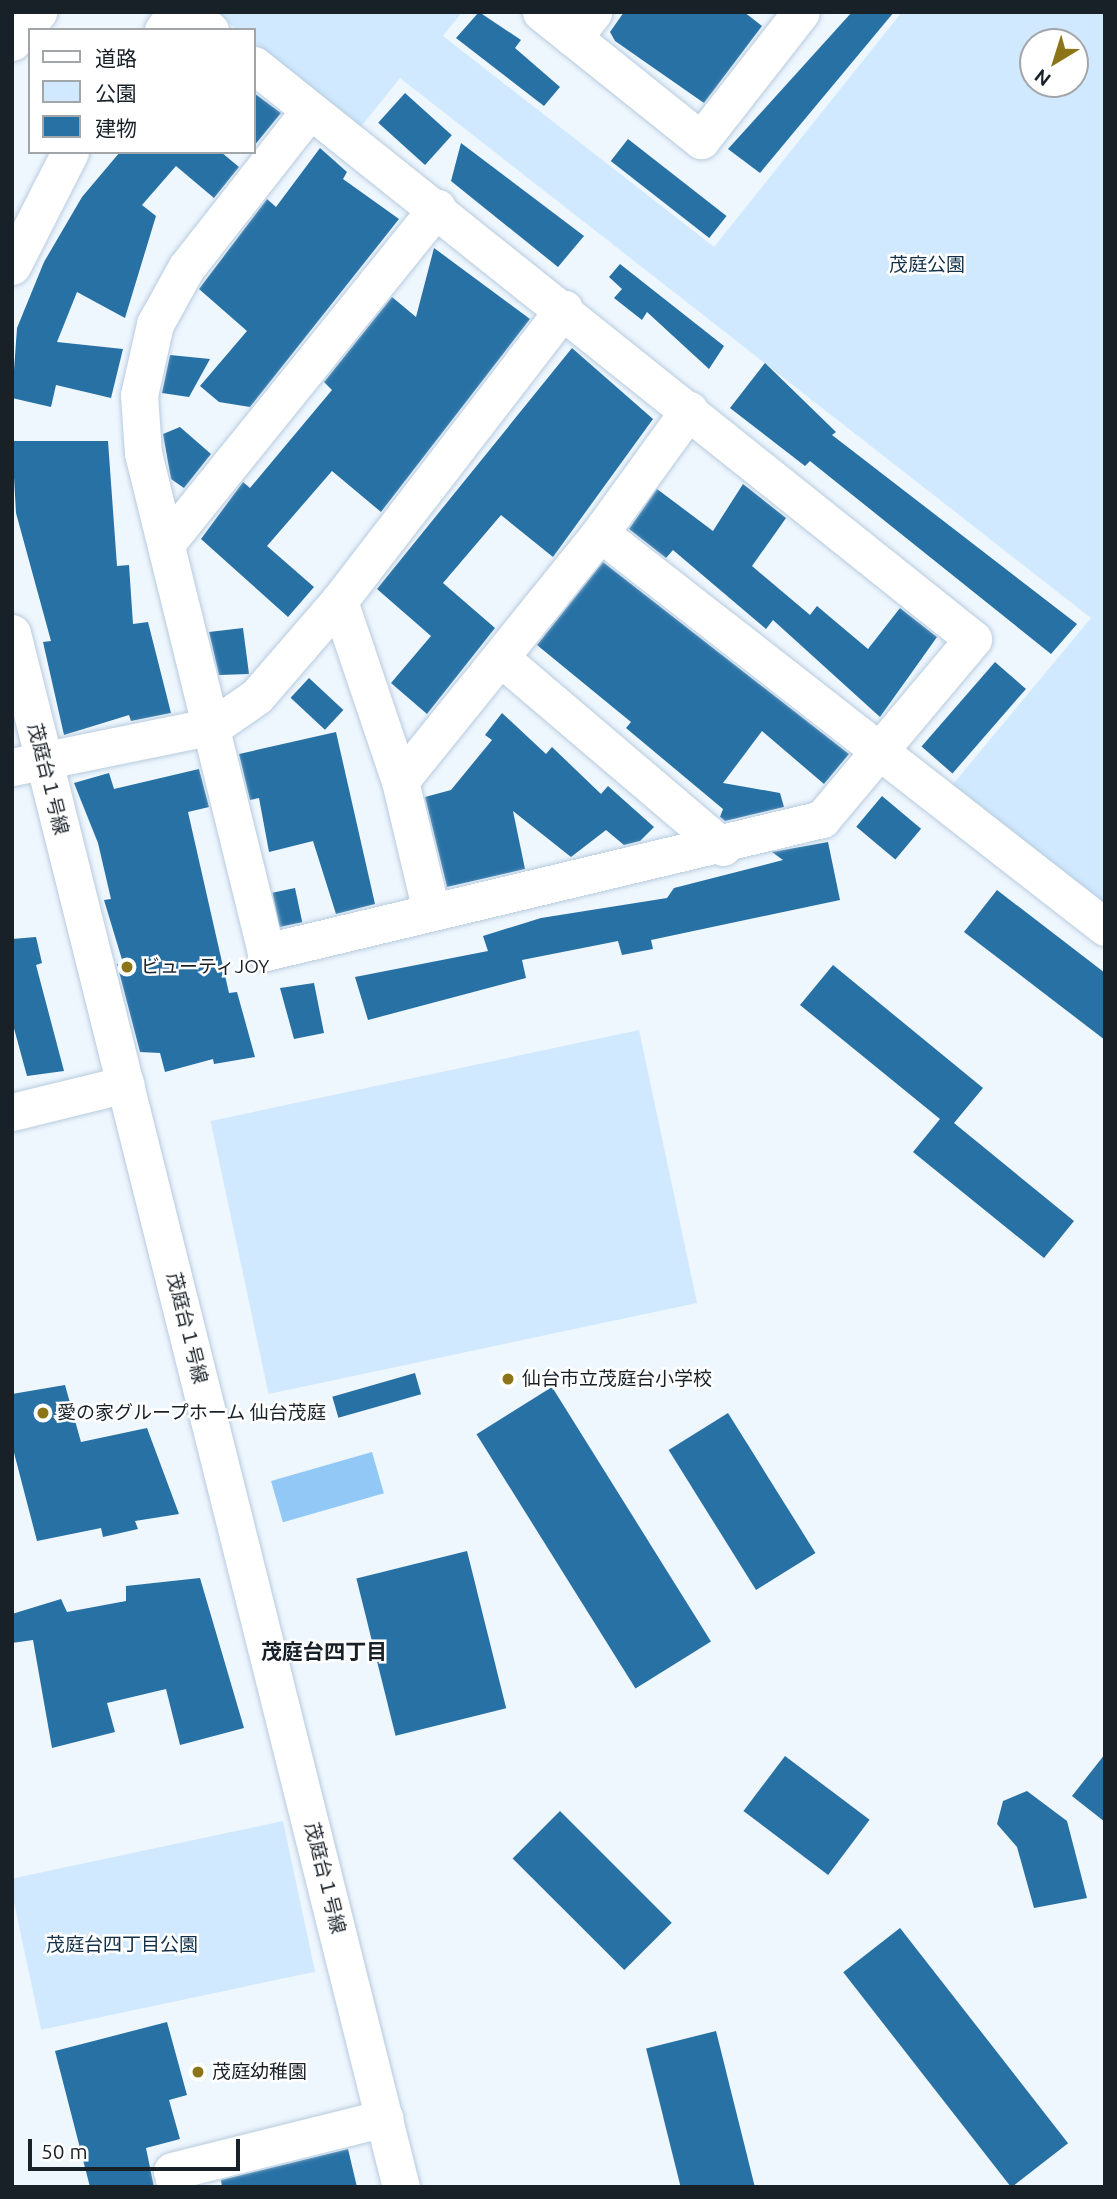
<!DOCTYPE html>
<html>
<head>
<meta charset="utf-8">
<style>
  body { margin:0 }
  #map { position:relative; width:1117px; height:2199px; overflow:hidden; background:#eef6fe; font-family:Ubuntu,"Noto Sans JP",sans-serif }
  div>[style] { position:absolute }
  .green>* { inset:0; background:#d0e9ff; transform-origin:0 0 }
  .water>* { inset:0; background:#91c8f6; transform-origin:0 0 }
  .building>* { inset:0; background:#2871a5; transform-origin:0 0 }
  .roads { filter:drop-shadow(0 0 2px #b7cbdd) drop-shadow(0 0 2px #b7cbdd) }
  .minor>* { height:37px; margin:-18.5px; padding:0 18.5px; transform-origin:18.5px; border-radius:18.5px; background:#fff }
  .dots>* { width:19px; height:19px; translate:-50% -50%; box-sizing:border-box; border:4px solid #fff; border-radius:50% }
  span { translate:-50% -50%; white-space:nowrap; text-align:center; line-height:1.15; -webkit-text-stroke:5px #fff; paint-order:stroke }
  .park-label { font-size:19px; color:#123148 }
  .street-label { font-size:19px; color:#192128 }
  .poi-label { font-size:19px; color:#192128 }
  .left { translate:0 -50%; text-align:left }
  .neighbourhood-label { font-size:21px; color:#192128; font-weight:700 }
  .frame { position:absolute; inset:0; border:14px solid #192128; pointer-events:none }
  .legend { position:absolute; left:28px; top:28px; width:228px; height:126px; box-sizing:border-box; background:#fff; border:2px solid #a3a6a9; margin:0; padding:9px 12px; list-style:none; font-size:21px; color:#192128 }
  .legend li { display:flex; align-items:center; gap:14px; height:35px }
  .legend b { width:35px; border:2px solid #a3a6a9 }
  .north { position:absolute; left:1019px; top:28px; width:70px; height:70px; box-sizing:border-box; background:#fff; border:2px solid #a3a6a9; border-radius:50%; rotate:218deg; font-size:19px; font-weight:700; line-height:28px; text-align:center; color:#192128 }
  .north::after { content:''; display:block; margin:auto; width:24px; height:32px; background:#8c7418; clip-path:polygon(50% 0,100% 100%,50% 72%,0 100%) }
  .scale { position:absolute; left:28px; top:2139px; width:212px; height:32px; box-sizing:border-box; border:4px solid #192128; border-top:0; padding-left:9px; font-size:21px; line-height:24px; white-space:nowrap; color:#192128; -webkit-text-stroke:5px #fff; paint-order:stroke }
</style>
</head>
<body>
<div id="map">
  <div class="green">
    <div style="clip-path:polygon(evenodd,216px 12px,462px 12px,443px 36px,714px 247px,902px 12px,1105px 12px,1105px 906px,949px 789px,1091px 618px,400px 78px,360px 128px,254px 43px,254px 30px,237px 30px,216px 12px,1033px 42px,1075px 42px,1075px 84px,1033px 84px,1033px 42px)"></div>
    <div style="left:639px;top:1030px;width:279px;height:438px;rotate:78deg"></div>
    <div style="left:283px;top:1821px;width:154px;height:280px;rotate:78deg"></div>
  </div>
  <div class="water">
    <div style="left:372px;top:1452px;width:43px;height:105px;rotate:74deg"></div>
  </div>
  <div class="building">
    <div style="clip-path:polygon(479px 12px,521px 40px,515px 48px,560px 87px,544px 106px,456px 38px)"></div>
    <div style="clip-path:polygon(624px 12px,744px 12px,762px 26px,704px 103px,615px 41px,610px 32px)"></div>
    <div style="clip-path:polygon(852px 12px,894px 12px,760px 173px,728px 149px)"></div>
    <div style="clip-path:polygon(254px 93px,281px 113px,254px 146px)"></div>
    <div style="left:405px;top:93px;width:63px;height:40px;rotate:42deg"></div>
    <div style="left:628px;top:139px;width:125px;height:28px;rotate:38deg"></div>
    <div style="clip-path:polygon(461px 143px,584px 236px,558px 267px,451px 181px)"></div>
    <div style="clip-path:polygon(320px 148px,347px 172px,343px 179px,399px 219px,250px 407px,219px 402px,200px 386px,247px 331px,199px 289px,267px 199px,276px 207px)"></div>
    <div style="clip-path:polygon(120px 152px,221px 152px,239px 167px,214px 198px,176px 166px,142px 205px,156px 216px,125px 318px,77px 292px,57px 342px,123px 349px,111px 398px,56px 385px,51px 407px,12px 398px,17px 328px,44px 262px,82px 197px)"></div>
    <div style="clip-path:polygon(434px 248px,530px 319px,381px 512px,332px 471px,267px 546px,314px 587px,288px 617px,201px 539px,243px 482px,250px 488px,332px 390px,324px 382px,392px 297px,416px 317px)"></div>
    <div style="clip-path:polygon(620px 264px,724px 346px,709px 369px,647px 312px,642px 320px,614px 298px,622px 289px,609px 277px)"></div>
    <div style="clip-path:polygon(572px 348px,653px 419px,553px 557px,501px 515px,443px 583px,495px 628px,427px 714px,391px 683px,431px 636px,377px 589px)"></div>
    <div style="clip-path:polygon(170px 355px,210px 359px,189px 397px,162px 393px)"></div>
    <div style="clip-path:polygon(765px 363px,836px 432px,832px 435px,1077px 624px,1051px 654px,810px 461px,805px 466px,730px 408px)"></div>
    <div style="clip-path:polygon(180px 427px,211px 454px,184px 488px,171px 479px,163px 434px)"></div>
    <div style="clip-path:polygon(12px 441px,108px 441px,117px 566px,129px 565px,133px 624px,148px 622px,171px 713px,131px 721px,129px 715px,64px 735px,43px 642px,51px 641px,16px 513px)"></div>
    <div style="clip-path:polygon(743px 484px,786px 518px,752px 566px,810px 615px,817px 606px,868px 649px,900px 608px,937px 637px,880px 717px,773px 620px,766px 629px,673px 550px,666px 558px,629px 529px,657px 489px,713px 531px)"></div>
    <div style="clip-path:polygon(603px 562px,849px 754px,824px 784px,762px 731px,723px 783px,780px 793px,784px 807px,725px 821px,720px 817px,723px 809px,626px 728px,631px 722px,537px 645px)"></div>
    <div style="clip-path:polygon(243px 628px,249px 674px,219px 675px,209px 632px)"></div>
    <div style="left:995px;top:662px;width:41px;height:112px;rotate:41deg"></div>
    <div style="left:309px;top:678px;width:47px;height:27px;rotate:43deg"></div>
    <div style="clip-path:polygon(502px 713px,546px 754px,552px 747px,601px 794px,608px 786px,654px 827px,640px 841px,624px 845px,606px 830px,571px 857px,513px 811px,525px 869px,447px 887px,425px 797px,451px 790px,492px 740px,485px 735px)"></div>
    <div style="clip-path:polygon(336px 732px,375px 904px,336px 914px,313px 841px,269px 852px,259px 798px,250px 800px,239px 754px)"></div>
    <div style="clip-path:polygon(199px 769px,209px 807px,188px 812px,229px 993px,237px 992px,255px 1057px,214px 1064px,213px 1059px,165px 1072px,160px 1053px,140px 1052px,117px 964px,123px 963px,104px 900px,111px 899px,98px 843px,74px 783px,109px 773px,114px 789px)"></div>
    <div style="left:882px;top:796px;width:51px;height:40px;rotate:40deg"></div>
    <div style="clip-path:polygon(828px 842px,840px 900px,651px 940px,653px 949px,622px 955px,618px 941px,522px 960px,526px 978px,368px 1020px,355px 977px,488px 951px,483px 936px,541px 918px,667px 898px,674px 888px,783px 860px,772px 852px)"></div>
    <div style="left:295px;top:888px;width:35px;height:23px;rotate:78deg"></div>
    <div style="clip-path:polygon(997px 890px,1105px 973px,1105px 1040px,964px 932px)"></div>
    <div style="clip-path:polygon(36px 937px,42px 963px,36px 965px,64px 1071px,27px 1076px,12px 1021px,12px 939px)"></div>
    <div style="clip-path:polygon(833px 965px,983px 1088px,954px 1123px,1074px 1221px,1044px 1258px,913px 1152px,940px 1119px,800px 1005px)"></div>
    <div style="clip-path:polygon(314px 983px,324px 1033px,294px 1039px,280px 988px)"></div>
    <div style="left:415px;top:1373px;width:22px;height:86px;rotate:74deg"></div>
    <div style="clip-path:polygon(65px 1385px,81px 1442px,147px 1428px,179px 1514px,135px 1521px,138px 1529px,103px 1537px,101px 1528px,37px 1541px,12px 1445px,12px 1394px)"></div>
    <div style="left:552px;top:1387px;width:300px;height:89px;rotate:58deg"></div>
    <div style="left:728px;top:1413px;width:165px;height:70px;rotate:58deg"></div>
    <div style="left:467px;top:1551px;width:162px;height:114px;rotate:76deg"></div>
    <div style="clip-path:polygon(200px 1578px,244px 1728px,180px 1745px,166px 1689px,107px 1703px,115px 1732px,52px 1748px,33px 1640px,12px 1643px,12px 1614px,61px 1599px,67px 1612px,126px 1601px,126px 1586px)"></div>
    <div style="clip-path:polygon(1105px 1754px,1105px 1822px,1072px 1796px)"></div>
    <div style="left:785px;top:1756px;width:106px;height:69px;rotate:37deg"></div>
    <div style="clip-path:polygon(1027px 1791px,1067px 1821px,1087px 1898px,1034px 1908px,1017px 1847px,997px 1824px,1003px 1801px)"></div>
    <div style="left:560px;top:1811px;width:158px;height:67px;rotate:45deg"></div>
    <div style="left:900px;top:1928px;width:273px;height:72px;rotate:52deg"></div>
    <div style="clip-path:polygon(167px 2022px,187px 2095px,169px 2100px,180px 2139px,146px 2148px,154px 2187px,90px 2187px,55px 2051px)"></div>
    <div style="left:716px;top:2031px;width:161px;height:72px;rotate:76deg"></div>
    <div style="clip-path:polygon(348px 2149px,357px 2187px,222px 2187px,221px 2180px)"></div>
  </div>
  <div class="roads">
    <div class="minor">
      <div style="left:189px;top:12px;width:28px;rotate:41deg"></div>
      <div style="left:541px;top:12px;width:205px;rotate:38.7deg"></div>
      <div style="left:701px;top:140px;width:162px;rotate:-52deg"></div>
      <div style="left:163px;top:30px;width:22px;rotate:-54deg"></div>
      <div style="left:573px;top:38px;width:33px;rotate:-52deg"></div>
      <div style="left:12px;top:42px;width:40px;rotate:-49deg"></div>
      <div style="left:254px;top:65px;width:920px;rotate:38.6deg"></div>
      <div style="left:973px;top:639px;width:235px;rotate:130deg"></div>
      <div style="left:822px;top:819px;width:572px;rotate:166.55deg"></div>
      <div style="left:266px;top:952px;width:514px;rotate:-103.85deg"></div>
      <div style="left:143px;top:453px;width:58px;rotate:-93.9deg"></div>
      <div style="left:139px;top:395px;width:73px;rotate:-77.3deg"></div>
      <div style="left:155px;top:324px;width:64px;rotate:-61deg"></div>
      <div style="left:186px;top:268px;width:199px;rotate:-51.9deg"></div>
      <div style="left:12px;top:266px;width:128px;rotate:-63deg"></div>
      <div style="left:600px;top:533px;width:641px;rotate:37.96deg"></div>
      <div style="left:169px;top:540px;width:427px;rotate:-51.1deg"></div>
      <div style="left:339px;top:601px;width:190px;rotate:71.3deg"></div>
      <div style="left:400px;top:781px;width:134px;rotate:76.6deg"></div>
      <div style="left:12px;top:633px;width:1602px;rotate:75.95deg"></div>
      <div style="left:502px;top:659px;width:290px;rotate:40.4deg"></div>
      <div style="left:12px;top:767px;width:206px;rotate:-11.5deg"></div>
      <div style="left:214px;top:726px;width:52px;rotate:-34.9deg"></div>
      <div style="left:257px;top:696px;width:125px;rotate:-49.2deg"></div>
      <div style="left:339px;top:601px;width:369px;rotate:-52.4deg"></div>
      <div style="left:400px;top:781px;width:319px;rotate:-51.1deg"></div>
      <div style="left:600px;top:533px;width:152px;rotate:-54.1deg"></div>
      <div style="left:12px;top:1112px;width:117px;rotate:-13.8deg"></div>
      <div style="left:176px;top:2187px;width:16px;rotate:-104deg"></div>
      <div style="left:172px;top:2171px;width:219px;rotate:-14deg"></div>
    </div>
  </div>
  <div class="dots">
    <div style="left:127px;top:967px;background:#8c7418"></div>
    <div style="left:508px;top:1379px;background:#8c7418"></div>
    <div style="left:43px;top:1413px;background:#8c7418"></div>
    <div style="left:198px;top:2072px;background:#8c7418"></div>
  </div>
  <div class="park-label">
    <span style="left:927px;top:265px">茂庭公園</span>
    <span style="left:122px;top:1945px">茂庭台四丁目公園</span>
  </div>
  <div class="street-label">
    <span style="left:48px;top:779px;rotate:76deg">茂庭台１号線</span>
    <span style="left:187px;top:1328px;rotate:76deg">茂庭台１号線</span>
    <span style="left:325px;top:1878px;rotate:76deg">茂庭台１号線</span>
  </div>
  <div class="poi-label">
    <span class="left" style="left:141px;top:967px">ビューティJOY</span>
    <span class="left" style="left:522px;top:1379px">仙台市立茂庭台小学校</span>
    <span class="left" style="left:57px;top:1413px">愛の家グループホーム 仙台茂庭</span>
    <span class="left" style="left:212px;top:2072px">茂庭幼稚園</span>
  </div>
  <div class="neighbourhood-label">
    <span style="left:324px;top:1651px">茂庭台四丁目</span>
  </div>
  <div class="frame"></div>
  <ul class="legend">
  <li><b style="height:9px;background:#fff"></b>道路</li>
  <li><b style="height:19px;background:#d0e9ff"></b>公園</li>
  <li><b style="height:19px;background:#2871a5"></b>建物</li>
  </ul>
  <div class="north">N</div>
  <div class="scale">50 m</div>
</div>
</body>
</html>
